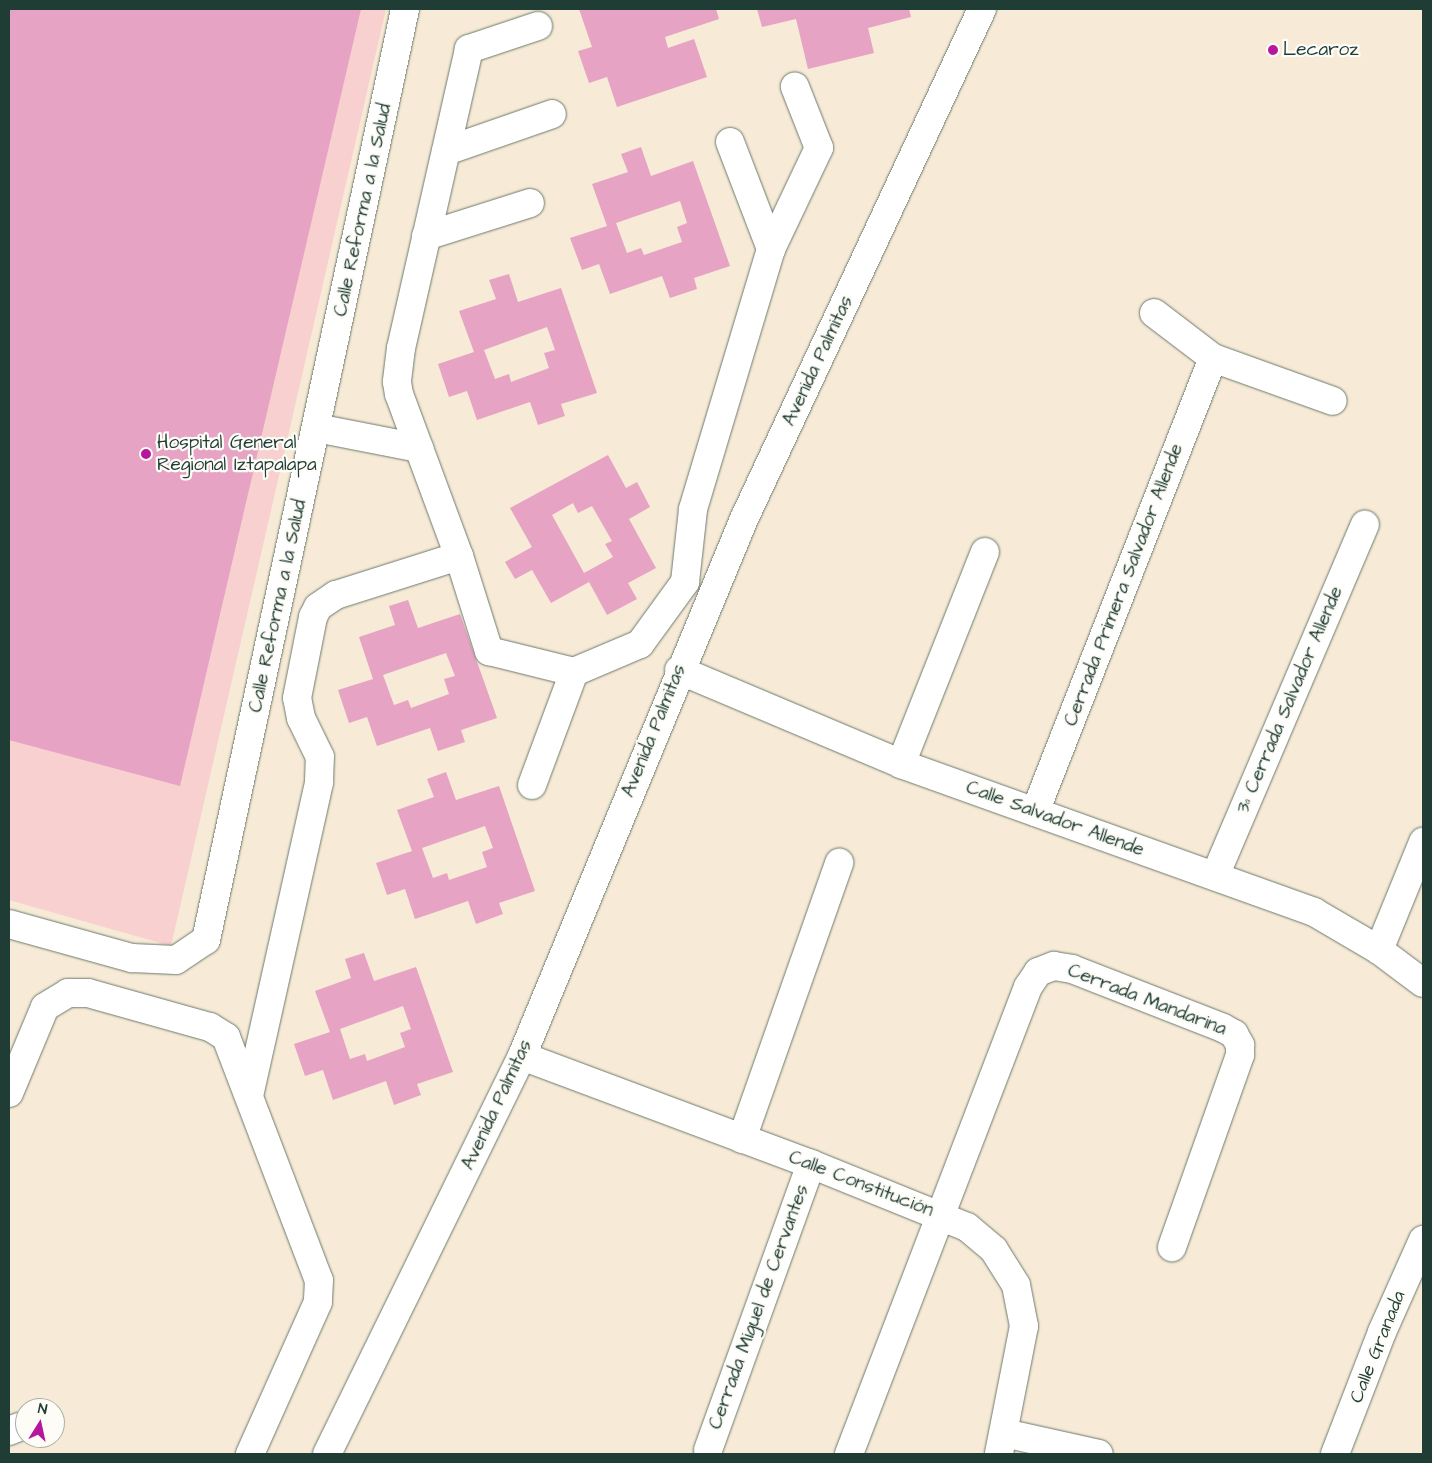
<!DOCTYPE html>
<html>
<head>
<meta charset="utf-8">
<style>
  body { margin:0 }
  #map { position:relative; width:1432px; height:1463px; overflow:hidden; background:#f7ead6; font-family:"Architects Daughter",sans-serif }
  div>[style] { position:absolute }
  .built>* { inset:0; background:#f7d0cf }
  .building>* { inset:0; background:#e6a3c4 }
  .roads { filter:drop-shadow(0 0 1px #6b7a6d) drop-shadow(0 0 1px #6b7a6d) }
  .minor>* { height:28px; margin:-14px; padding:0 14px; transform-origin:14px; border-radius:14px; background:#fff }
  .dots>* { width:14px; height:14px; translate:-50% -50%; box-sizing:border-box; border:2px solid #fdfcf7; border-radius:50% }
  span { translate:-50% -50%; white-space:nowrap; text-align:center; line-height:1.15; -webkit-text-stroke:4.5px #fdfcf7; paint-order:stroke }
  .poi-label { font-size:19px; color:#1f3d34 }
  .left { translate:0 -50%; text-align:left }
  .street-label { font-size:19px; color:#1f3d34 }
  .frame { position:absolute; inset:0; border:10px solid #1f3d34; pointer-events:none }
  .north { position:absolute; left:15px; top:1398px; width:50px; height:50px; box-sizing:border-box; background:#fdfcf7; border:1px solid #a4b0a9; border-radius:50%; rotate:10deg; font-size:14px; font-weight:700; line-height:20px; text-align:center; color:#1f3d34 }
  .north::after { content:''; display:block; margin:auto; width:18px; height:22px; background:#b5179e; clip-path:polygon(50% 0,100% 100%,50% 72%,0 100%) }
</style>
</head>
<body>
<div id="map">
  <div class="built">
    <div style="clip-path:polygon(9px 9px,386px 9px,171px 946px,9px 900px)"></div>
  </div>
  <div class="building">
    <div style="clip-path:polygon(9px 9px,361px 9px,180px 786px,9px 740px)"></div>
    <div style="clip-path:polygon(579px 9px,716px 9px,719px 19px,665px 37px,668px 48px,694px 39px,707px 77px,617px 107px,607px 77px,589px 83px,578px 51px,592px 47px)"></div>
    <div style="clip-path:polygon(757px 9px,909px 9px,911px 17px,868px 28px,874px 53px,808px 69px,796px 19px,762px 27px)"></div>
    <div style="clip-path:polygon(evenodd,641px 147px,651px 176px,693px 161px,730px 266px,694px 278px,697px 289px,670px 298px,662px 276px,610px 294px,599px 264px,582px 270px,570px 238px,607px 226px,592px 184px,628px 172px,621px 154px,641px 147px,680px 201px,687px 223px,677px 227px,682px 242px,644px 255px,641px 248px,627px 253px,616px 223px,680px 201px)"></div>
    <div style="clip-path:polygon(evenodd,509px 274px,518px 302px,561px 288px,597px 393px,561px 404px,565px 416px,538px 425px,530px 402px,477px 420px,467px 391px,449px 397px,438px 364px,474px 352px,459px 311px,496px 299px,489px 280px,509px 274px,547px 327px,555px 350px,544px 353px,549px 368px,511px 382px,509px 374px,495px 379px,484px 350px,547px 327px)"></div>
    <div style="clip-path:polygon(evenodd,608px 455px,626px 488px,637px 482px,650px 507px,629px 519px,656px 568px,628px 583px,637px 599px,607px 615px,589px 582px,551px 603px,532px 570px,515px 579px,505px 562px,532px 547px,510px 508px,608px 455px,573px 503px,578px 513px,592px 506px,612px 541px,605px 544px,613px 557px,584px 573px,552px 515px,573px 503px)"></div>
    <div style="clip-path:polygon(evenodd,408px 600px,418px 628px,460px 614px,497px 718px,461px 730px,465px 742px,438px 751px,430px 728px,377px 746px,367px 717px,349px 723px,338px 690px,373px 679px,359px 637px,395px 625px,389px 606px,408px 600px,446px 653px,455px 676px,444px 679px,449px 694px,411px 708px,408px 700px,394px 705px,383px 675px,446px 653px)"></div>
    <div style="clip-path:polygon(evenodd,446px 772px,456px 800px,499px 786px,535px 891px,499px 903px,503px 914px,476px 924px,468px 901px,415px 919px,405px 889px,387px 895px,376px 863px,412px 851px,397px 810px,434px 797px,427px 779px,446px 772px,485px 826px,493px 848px,482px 852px,487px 867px,449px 880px,447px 873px,433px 878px,422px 848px,485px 826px)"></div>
    <div style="clip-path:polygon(evenodd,364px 953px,374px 981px,416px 967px,453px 1072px,417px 1084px,421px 1095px,394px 1105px,386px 1081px,333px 1100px,323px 1070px,305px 1076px,294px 1044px,330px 1032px,315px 991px,351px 978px,345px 959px,364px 953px,403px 1006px,411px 1029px,400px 1033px,405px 1047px,367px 1061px,365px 1054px,350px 1059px,340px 1029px,403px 1006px)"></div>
  </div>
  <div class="roads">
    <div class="minor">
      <div style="left:538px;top:26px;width:73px;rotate:161.6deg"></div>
      <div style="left:469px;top:49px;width:307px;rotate:102.8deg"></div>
      <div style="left:401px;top:348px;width:34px;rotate:97deg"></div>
      <div style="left:397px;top:382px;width:12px;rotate:81deg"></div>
      <div style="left:399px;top:394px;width:173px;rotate:69.7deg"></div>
      <div style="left:459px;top:556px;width:100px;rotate:72.5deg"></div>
      <div style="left:489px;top:651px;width:88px;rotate:13.9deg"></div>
      <div style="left:574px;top:672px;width:72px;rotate:-23deg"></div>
      <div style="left:640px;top:644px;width:77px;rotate:-54deg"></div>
      <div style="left:685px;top:582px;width:73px;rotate:-83.7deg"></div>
      <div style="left:693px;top:509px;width:271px;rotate:-73.3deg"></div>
      <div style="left:771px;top:249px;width:112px;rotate:-64.6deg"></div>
      <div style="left:819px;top:148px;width:66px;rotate:-111.5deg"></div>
      <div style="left:730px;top:142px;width:115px;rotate:69deg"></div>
      <div style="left:446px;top:151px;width:112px;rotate:-19.2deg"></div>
      <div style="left:426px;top:236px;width:109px;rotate:-17.6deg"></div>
      <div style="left:1154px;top:313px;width:74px;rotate:37.3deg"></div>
      <div style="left:1213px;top:358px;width:127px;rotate:19.7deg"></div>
      <div style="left:316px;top:428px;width:105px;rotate:11deg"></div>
      <div style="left:679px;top:670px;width:241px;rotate:22.9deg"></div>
      <div style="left:901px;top:764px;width:439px;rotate:19.7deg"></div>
      <div style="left:1314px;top:912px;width:75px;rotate:30.3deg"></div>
      <div style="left:1379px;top:950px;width:55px;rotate:36.9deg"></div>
      <div style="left:901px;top:764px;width:228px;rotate:-68.4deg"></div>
      <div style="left:532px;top:785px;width:121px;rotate:-69.6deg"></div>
      <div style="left:1035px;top:812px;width:488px;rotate:-68.6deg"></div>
      <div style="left:1215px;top:876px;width:382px;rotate:-66.9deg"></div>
      <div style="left:9px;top:924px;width:128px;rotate:15.5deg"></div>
      <div style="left:132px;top:958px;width:44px;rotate:2.6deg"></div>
      <div style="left:176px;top:960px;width:36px;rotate:-34deg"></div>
      <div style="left:206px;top:940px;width:952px;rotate:-77.93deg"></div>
      <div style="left:1379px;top:950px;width:117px;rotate:-67.8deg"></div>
      <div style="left:522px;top:1056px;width:309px;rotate:20.5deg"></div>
      <div style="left:811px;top:1164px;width:168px;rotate:22deg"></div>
      <div style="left:967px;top:1227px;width:35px;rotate:40deg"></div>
      <div style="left:994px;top:1250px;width:41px;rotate:57.8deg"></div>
      <div style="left:1016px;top:1285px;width:42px;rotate:79deg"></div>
      <div style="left:1024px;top:1326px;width:130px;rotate:101.1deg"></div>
      <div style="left:9px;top:1093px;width:93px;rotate:-67.3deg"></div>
      <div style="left:45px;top:1007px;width:27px;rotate:-31deg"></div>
      <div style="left:68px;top:993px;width:20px"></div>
      <div style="left:88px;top:993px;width:127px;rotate:15.6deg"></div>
      <div style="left:210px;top:1027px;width:19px;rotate:32deg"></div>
      <div style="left:226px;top:1037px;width:260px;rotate:69.1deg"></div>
      <div style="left:319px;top:1280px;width:22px;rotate:93deg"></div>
      <div style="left:318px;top:1302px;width:167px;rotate:114.1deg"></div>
      <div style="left:249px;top:1096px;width:322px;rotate:-77.4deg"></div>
      <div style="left:319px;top:782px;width:25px;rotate:-88deg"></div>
      <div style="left:320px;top:757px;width:43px;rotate:-116deg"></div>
      <div style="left:301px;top:718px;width:20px;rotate:-101deg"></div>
      <div style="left:297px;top:698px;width:83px;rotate:-78.8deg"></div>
      <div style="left:313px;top:617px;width:11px;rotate:-63deg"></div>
      <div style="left:318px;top:607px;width:22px;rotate:-34deg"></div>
      <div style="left:336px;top:595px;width:129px;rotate:-17.6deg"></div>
      <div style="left:742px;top:1139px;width:293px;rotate:-70.6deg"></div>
      <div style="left:9px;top:1431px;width:11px;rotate:-22deg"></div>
      <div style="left:1004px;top:1433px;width:97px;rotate:12.5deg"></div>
      <div style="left:708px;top:1450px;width:304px;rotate:-70.2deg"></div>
      <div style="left:327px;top:1454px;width:443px;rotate:-63.9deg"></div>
      <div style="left:522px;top:1056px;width:581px;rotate:-67.54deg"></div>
      <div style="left:744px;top:519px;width:563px;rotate:-64.98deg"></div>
      <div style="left:849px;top:1454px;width:500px;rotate:-69.03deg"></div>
      <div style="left:1028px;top:987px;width:18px;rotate:-56deg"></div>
      <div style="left:1038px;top:972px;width:17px;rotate:-21deg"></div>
      <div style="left:1054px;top:966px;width:18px;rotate:9deg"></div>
      <div style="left:1072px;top:969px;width:162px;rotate:21.3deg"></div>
      <div style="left:1223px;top:1028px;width:13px;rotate:29deg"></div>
      <div style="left:1234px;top:1034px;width:13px;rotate:61deg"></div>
      <div style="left:1240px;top:1045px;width:10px;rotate:90deg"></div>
      <div style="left:1240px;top:1055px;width:204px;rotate:109.5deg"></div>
      <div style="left:1335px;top:1454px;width:131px;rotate:-68.9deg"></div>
      <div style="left:1382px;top:1332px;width:101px;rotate:-66deg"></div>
    </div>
  </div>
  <div class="dots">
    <div style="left:1273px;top:50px;background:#b5179e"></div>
    <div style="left:146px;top:454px;background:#b5179e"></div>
  </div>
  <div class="poi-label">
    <span class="left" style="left:1283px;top:50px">Lecaroz</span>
    <span class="left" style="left:157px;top:454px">Hospital General<br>Regional Iztapalapa</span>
  </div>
  <div class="street-label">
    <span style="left:363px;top:210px;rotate:-78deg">Calle Reforma a la Salud</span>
    <span style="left:818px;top:361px;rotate:-65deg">Avenida Palmitas</span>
    <span style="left:1124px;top:585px;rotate:-69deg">Cerrada Primera Salvador Allende</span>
    <span style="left:278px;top:606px;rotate:-78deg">Calle Reforma a la Salud</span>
    <span style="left:1290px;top:700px;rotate:-67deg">3ª Cerrada Salvador Allende</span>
    <span style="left:654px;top:731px;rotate:-68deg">Avenida Palmitas</span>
    <span style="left:1055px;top:819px;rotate:20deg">Calle Salvador Allende</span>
    <span style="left:1147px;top:1000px;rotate:21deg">Cerrada Mandarina</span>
    <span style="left:497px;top:1105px;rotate:-65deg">Avenida Palmitas</span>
    <span style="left:861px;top:1184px;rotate:21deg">Calle Constitución</span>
    <span style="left:759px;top:1307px;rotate:-70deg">Cerrada Miguel de Cervantes</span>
    <span style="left:1378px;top:1347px;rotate:-68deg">Calle Granada</span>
  </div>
  <div class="frame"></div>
  <div class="north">N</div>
</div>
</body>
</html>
